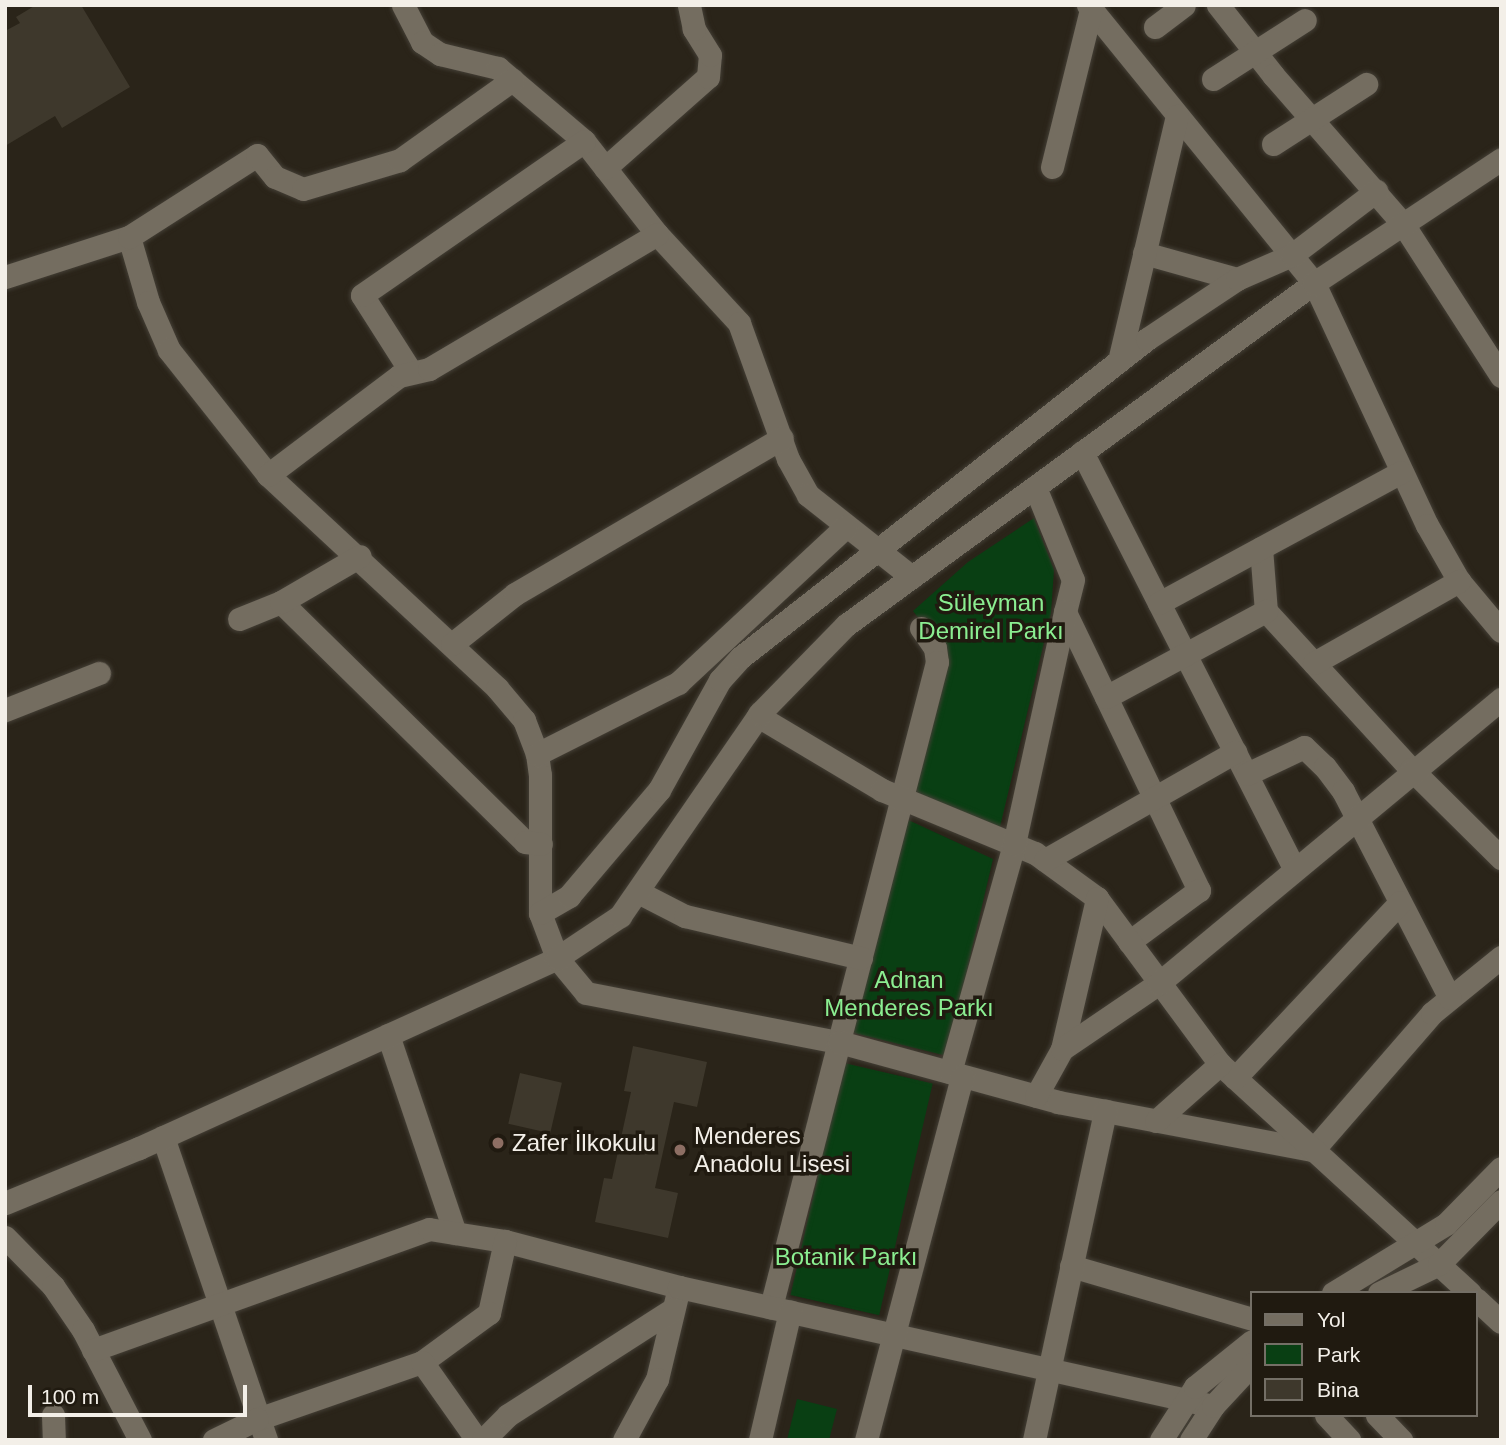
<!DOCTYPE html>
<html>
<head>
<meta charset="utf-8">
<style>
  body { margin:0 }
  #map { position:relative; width:1506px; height:1445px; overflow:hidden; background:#2a2419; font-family:Helvetica,sans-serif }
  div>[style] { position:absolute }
  .green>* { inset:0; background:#093f13; transform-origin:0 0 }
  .building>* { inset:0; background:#3e382c; transform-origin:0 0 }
  .roads { filter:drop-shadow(0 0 2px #443f36) drop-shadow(0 0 2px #443f36) }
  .minor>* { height:23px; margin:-11.5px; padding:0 11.5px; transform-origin:11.5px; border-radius:11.5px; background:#746d60 }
  .dots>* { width:19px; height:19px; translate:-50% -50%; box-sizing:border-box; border:4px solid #201a10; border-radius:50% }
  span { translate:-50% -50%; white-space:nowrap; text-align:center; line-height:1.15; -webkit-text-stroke:7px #201a10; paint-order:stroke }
  .park-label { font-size:24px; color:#8bee91 }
  .poi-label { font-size:24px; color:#f3efe8 }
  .left { translate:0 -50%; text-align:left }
  .frame { position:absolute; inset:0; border:7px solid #f3efe8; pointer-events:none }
  .legend { position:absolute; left:1250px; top:1291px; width:228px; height:126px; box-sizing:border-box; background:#201a10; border:2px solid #746f66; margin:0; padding:9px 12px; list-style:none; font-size:21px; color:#f3efe8 }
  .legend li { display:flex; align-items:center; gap:14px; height:35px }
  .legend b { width:35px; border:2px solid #746f66 }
  .scale { position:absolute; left:28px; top:1385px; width:219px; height:32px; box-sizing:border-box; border:4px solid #f3efe8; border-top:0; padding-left:9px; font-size:21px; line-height:24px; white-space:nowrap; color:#f3efe8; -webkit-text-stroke:5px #201a10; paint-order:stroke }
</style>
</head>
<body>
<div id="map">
  <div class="green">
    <div style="clip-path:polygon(1034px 518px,1054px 570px,1051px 613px,999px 831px,910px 792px,947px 654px,913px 611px,968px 562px)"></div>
    <div style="clip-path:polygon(906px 819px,993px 859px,947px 1056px,846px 1031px)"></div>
    <div style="left:844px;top:1063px;width:91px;height:238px;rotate:13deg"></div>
    <div style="clip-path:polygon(797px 1399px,837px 1409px,829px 1440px,787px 1440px)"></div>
  </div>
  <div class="building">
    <div style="clip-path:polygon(36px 5px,81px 5px,130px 87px,62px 128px,55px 116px,5px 146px,5px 31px,20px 23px,16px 17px)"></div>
    <div style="clip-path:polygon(633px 1046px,707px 1062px,697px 1107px,674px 1102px,655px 1188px,678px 1193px,668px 1238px,595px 1222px,604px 1178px,612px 1179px,631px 1092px,624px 1091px)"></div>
    <div style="left:520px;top:1073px;width:43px;height:52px;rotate:13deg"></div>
  </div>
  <div class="roads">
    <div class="minor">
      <div style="left:403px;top:5px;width:42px;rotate:62.8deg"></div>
      <div style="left:422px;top:42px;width:22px;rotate:34deg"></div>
      <div style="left:440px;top:54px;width:60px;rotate:13.6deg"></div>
      <div style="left:498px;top:68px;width:113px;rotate:40.3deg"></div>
      <div style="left:584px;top:141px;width:118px;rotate:51.9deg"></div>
      <div style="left:657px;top:234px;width:121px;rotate:47.3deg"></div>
      <div style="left:739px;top:323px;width:145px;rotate:70.2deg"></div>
      <div style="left:788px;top:459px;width:41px;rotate:60.9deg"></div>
      <div style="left:808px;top:495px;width:132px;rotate:38.3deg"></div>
      <div style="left:1088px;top:5px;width:358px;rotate:50.9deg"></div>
      <div style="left:1314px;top:283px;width:267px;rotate:65deg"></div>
      <div style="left:1427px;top:525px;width:64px;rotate:60.3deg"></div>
      <div style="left:1459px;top:581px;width:65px;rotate:50deg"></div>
      <div style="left:1218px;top:5px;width:89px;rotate:51.8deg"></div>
      <div style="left:1273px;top:75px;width:198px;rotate:48.9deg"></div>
      <div style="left:1403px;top:224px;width:181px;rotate:57.2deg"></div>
      <div style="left:1155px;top:27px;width:36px;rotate:-37deg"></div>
      <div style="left:1213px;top:79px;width:109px;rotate:-32.7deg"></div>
      <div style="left:1273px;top:144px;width:111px;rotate:-32.8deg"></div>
      <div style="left:1052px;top:167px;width:163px;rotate:-76.1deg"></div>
      <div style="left:605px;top:168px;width:137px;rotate:-41.5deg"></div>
      <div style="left:708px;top:77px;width:22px;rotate:-85deg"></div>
      <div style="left:710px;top:55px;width:31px;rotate:-122deg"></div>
      <div style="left:694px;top:29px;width:25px;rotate:-102deg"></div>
      <div style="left:129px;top:237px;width:68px;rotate:73.7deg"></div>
      <div style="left:148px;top:302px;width:52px;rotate:66.4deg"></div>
      <div style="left:169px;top:350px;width:159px;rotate:51.6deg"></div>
      <div style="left:268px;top:475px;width:313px;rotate:42.9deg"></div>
      <div style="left:497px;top:688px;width:42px;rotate:49.8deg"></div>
      <div style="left:524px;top:720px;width:36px;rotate:69deg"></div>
      <div style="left:537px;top:754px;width:21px;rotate:82deg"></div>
      <div style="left:540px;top:775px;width:138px;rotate:90deg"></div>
      <div style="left:540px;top:913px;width:48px;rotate:69.3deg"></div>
      <div style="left:557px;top:958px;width:45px;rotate:50.4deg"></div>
      <div style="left:586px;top:993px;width:258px;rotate:11deg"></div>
      <div style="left:839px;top:1042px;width:274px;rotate:104.4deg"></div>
      <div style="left:1144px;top:253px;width:97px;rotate:15.6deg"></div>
      <div style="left:5px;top:277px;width:130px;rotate:-17.9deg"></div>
      <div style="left:129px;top:237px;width:152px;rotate:-32.6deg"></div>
      <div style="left:257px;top:155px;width:28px;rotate:51deg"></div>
      <div style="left:275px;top:177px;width:30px;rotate:23deg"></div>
      <div style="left:303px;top:189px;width:101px;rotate:-16.6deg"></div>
      <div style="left:400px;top:160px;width:138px;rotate:-35.5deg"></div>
      <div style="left:1119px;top:361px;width:252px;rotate:-76.7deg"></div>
      <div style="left:411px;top:372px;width:91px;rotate:-122.5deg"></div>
      <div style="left:362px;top:295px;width:270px;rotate:-34.7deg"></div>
      <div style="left:1082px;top:452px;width:467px;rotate:63deg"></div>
      <div style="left:268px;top:475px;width:164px;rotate:-37.1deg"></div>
      <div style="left:399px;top:376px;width:31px;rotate:-13deg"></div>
      <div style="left:429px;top:369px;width:265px;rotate:-30.6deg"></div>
      <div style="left:1035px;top:487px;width:100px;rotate:67.8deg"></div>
      <div style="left:1073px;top:580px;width:33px;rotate:104deg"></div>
      <div style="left:1065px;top:612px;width:309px;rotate:64.3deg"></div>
      <div style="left:1199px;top:890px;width:87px;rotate:143.4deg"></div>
      <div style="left:1261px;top:548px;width:63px;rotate:85.5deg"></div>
      <div style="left:1266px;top:611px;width:214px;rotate:47.5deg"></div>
      <div style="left:1411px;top:769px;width:127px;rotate:44.7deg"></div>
      <div style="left:281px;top:602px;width:342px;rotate:44.5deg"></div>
      <div style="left:525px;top:842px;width:16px;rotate:7deg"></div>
      <div style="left:1159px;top:603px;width:275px;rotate:-28.4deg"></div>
      <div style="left:239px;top:619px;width:45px;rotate:-22deg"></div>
      <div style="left:281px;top:602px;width:91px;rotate:-30.2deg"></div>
      <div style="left:921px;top:628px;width:24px;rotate:55deg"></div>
      <div style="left:935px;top:648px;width:14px;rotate:82deg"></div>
      <div style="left:937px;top:662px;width:392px;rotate:104.5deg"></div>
      <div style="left:839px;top:1042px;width:227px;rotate:15.3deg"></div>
      <div style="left:1058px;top:1102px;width:259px;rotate:10.7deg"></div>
      <div style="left:1313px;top:1150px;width:181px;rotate:-49deg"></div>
      <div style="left:1432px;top:1013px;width:89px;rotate:-39.1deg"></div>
      <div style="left:452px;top:644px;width:80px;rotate:-38.4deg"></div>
      <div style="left:515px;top:594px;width:309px;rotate:-30.3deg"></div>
      <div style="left:1314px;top:663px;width:167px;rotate:-29.5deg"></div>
      <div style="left:1106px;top:697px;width:182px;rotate:-28.3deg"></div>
      <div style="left:5px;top:710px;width:101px;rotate:-21.5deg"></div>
      <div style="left:758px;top:716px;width:144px;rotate:30.8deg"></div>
      <div style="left:882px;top:790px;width:165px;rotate:22.4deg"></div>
      <div style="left:1035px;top:853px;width:77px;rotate:36deg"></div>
      <div style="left:1097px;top:898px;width:207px;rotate:53.5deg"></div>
      <div style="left:1220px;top:1064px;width:339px;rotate:42.5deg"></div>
      <div style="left:537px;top:754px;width:158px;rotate:-26.7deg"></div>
      <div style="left:678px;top:683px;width:229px;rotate:-43deg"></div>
      <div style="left:1247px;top:774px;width:63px;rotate:-25.3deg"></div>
      <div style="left:1304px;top:747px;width:29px;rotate:44deg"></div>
      <div style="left:1325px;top:767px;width:30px;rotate:53deg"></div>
      <div style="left:1343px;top:791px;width:233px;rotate:62.7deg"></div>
      <div style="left:1045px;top:860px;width:219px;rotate:-29.6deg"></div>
      <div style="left:638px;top:892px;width:53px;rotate:27.1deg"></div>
      <div style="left:685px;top:916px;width:181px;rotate:13.4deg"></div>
      <div style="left:540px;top:913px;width:34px;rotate:-30deg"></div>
      <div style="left:569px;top:896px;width:139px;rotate:-49.7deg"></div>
      <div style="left:659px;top:790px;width:126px;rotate:-61deg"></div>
      <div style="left:720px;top:680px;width:31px;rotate:-48deg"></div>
      <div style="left:741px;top:657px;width:516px;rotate:-38.07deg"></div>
      <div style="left:1147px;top:339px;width:108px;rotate:-33.7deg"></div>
      <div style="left:1237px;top:279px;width:60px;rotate:-23.6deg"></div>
      <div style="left:1292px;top:255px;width:106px;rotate:-37.3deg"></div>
      <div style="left:388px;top:1035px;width:209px;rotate:71.3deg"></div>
      <div style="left:1062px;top:1049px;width:155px;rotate:-76.9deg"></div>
      <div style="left:950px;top:1072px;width:237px;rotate:-74.3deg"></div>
      <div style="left:1014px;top:844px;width:238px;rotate:-77.6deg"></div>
      <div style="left:1235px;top:1078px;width:241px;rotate:-46.8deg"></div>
      <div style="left:1036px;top:1096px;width:54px;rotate:-61deg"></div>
      <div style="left:1062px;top:1049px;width:117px;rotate:-34.2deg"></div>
      <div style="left:1159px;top:983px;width:445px;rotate:-39.7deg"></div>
      <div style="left:1156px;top:1121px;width:86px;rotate:-41.7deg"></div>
      <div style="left:163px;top:1137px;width:320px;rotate:71.2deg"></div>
      <div style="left:5px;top:1203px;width:145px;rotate:-22.3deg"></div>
      <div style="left:139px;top:1148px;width:459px;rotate:-24.4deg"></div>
      <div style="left:557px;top:958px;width:76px;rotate:-33.7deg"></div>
      <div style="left:620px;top:916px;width:247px;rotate:-55.4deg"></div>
      <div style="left:760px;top:713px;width:123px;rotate:-45.7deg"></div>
      <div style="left:846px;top:625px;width:580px;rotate:-36.16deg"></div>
      <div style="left:1314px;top:283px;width:224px;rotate:-33.5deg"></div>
      <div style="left:5px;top:1237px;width:69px;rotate:45.6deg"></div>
      <div style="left:53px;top:1286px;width:53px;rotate:55.7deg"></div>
      <div style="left:83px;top:1330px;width:124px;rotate:62.6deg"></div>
      <div style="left:505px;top:1241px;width:180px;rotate:14.8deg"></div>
      <div style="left:679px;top:1287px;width:95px;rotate:103.4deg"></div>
      <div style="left:657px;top:1379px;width:69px;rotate:118.4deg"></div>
      <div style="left:1071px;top:1266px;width:189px;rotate:16.3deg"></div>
      <div style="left:679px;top:1287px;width:547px;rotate:12.56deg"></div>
      <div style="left:1333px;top:1293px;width:132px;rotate:-31.4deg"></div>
      <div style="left:1446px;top:1224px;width:78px;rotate:-45.5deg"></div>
      <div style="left:1379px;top:1293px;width:67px;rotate:-25.8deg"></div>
      <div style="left:1439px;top:1264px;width:88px;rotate:-45.5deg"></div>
      <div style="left:1476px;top:1299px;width:34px;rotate:43deg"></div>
      <div style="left:93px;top:1350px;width:357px;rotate:-19.8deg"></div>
      <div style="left:429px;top:1229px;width:77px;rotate:9deg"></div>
      <div style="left:505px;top:1241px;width:74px;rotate:102.5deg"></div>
      <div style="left:489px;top:1313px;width:83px;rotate:143.8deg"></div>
      <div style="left:422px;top:1362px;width:175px;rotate:160.9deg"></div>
      <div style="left:257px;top:1419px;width:48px;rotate:154deg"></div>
      <div style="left:422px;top:1362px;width:95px;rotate:54.8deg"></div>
      <div style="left:53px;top:1415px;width:25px;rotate:88deg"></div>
      <div style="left:1326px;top:1415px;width:34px;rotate:47deg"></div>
      <div style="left:1377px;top:1415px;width:35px;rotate:46deg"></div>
      <div style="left:483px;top:1440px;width:35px;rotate:-45deg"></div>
      <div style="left:508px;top:1415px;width:196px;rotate:-32.7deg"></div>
      <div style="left:760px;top:1440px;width:132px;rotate:-76.9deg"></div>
      <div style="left:866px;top:1440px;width:376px;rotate:-75.2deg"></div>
      <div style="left:1034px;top:1440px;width:337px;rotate:-77.8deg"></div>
      <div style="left:1161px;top:1440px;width:63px;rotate:-57.3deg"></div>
      <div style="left:1195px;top:1387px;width:73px;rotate:-38.9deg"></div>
      <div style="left:1191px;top:1440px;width:40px;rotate:-57.1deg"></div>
      <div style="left:1213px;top:1406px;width:57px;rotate:-47.1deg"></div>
    </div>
  </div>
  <div class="dots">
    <div style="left:498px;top:1143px;background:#8d6e63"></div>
    <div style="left:680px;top:1150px;background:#8d6e63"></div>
  </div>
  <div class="park-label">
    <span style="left:991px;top:617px">Süleyman<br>Demirel Parkı</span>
    <span style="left:909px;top:994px">Adnan<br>Menderes Parkı</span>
    <span style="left:846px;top:1257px">Botanik Parkı</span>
  </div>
  <div class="poi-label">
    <span class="left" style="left:694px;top:1150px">Menderes<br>Anadolu Lisesi</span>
    <span class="left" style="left:512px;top:1143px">Zafer İlkokulu</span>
  </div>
  <div class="frame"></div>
  <ul class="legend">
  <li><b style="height:9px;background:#746d60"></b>Yol</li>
  <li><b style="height:19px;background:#093f13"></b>Park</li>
  <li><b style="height:19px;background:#3e382c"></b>Bina</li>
  </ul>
  <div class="scale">100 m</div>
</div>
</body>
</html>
